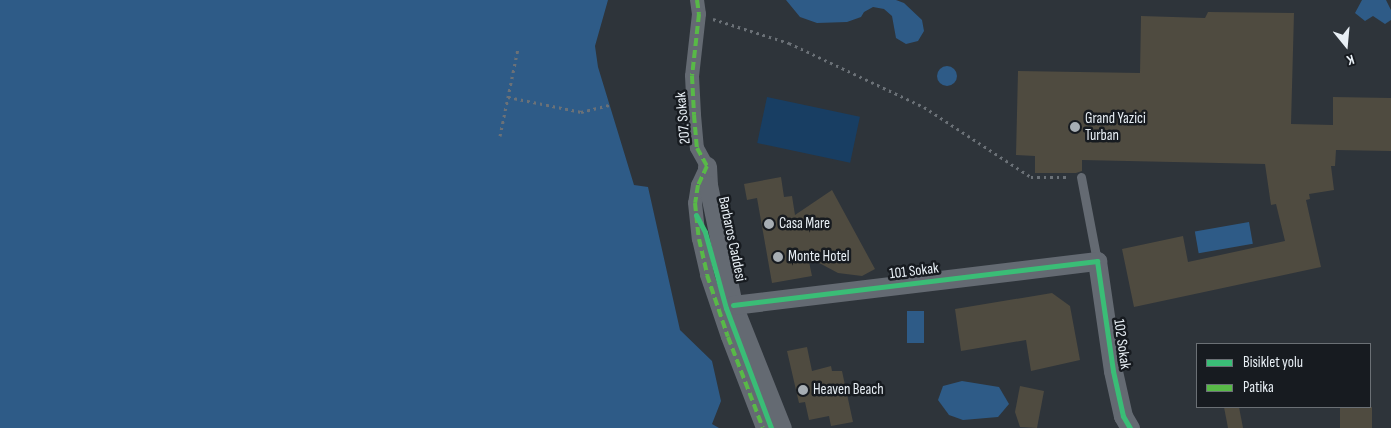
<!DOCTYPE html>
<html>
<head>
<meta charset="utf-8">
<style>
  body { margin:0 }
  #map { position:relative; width:1391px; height:428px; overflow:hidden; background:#2e343a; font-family:"Sofia Sans Condensed",sans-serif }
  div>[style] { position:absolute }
  .green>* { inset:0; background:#183e63; transform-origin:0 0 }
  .water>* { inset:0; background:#2e5b87; transform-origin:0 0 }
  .round { border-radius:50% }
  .building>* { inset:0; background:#4f4b40; transform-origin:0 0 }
  .path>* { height:3px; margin-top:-1.5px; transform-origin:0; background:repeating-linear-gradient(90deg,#6b7177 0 2.5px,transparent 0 6.5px) }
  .service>* { height:9px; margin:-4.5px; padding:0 4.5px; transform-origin:4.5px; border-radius:4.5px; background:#646a72 }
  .pedestrian>* { height:14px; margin:-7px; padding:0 7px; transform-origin:7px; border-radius:7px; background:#646a72 }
  .minor>* { height:19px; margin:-9.5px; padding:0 9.5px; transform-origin:9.5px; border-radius:9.5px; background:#646a72 }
  .quiet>* { height:4px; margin-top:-2px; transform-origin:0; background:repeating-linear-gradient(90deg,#58b947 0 8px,transparent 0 12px) }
  .cycleway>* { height:5px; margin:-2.5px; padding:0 2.5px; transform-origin:2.5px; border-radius:2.5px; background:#3abd76 }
  .dots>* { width:14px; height:14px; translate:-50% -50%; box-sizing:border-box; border:2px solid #171b20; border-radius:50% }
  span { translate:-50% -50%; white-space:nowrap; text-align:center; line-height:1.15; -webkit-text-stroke:5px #171b20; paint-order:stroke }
  .street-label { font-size:15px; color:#e8eff5 }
  .poi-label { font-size:15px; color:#e8eff5 }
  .left { translate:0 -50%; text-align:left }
  .legend { position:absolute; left:1196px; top:343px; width:175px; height:65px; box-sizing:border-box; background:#171b20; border:1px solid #6b7075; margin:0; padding:6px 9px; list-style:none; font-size:15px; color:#e8eff5 }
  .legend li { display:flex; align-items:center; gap:10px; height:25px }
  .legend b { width:25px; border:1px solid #6b7075 }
  .north { position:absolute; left:1321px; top:20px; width:50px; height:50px; -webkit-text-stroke:4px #171b20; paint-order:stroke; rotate:163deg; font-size:14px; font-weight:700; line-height:20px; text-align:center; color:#e8eff5 }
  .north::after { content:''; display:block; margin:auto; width:18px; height:22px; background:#e8eff5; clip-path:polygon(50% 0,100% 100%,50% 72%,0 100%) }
</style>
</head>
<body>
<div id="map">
  <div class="green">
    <div style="left:767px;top:97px;width:95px;height:47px;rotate:12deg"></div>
  </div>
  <div class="water">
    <div style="clip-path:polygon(0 0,608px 0,595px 46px,598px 67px,634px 185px,648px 187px,680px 330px,712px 361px,721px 401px,712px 424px,719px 428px,0 428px)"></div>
    <div style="clip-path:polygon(786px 0,896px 0,904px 3px,922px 20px,924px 31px,918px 41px,906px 44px,896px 38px,892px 16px,884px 9px,873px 7px,864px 12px,861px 17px,847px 22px,817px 23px,800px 17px)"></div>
    <div style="clip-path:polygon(1362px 0,1386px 0,1391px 10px,1391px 20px,1385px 24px,1373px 16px,1365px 21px,1355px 13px)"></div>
    <div class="round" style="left:937px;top:66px;width:20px;height:20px"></div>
    <div style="left:1249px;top:222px;width:22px;height:55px;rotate:80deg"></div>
    <div style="left:907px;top:311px;width:17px;height:32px"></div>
    <div style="clip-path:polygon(962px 381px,999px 387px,1009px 404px,998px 417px,963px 420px,949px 415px,938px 400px,943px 386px)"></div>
  </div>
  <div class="building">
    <div style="clip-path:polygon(1208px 12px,1294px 13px,1291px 124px,1333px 125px,1333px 97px,1391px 98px,1391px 151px,1336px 150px,1335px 166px,1331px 166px,1334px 190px,1309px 194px,1310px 199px,1306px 200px,1321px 267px,1134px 307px,1122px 249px,1183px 236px,1188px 262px,1285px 241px,1276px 204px,1271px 205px,1265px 164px,1082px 160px,1082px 171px,1076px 173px,1035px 173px,1035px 156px,1016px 155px,1018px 71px,1140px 73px,1141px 16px,1205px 18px)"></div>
    <div style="clip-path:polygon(781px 177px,784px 197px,792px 196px,795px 215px,832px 190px,875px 269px,862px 276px,838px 273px,808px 257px,812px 276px,772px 283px,757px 198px,747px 200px,744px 184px)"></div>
    <div style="clip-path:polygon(1052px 293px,1070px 306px,1080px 360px,1031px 371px,1026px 340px,961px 351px,955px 309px)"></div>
    <div style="clip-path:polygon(807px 347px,812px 371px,831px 366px,832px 371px,842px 371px,853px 422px,831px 426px,829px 416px,809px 420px,805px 402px,799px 403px,787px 351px)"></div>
    <div style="clip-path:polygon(1020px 386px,1044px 391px,1037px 428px,1020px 427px,1015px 412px)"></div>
    <div style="clip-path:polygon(1224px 407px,1239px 407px,1243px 428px,1228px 428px)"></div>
    <div style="left:1340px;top:407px;width:32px;height:21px"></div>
  </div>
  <div class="path">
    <div style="left:713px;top:19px;width:80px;rotate:17.5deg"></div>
    <div style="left:789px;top:43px;width:149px;rotate:25.4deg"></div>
    <div style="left:924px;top:107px;width:128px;rotate:33.2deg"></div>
    <div style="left:1031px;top:177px;width:39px"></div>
    <div style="left:508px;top:97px;width:75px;rotate:11.6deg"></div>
    <div style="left:581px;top:112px;width:29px;rotate:-14deg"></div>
    <div style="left:500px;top:136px;width:90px;rotate:-78.4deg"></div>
  </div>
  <div class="service">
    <div style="left:1081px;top:177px;width:86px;rotate:79.2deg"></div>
  </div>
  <div class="pedestrian">
    <div style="left:697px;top:0;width:14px;rotate:82deg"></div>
    <div style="left:699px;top:14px;width:62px;rotate:96.4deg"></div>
    <div style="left:692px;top:76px;width:39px;rotate:87deg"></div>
    <div style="left:694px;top:115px;width:33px;rotate:85deg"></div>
    <div style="left:697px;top:148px;width:21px;rotate:61deg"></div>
    <div style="left:707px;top:166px;width:21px;rotate:115deg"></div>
    <div style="left:698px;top:185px;width:18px;rotate:99deg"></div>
    <div style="left:695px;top:203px;width:36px;rotate:84deg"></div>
    <div style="left:699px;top:239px;width:37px;rotate:77deg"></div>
    <div style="left:707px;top:275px;width:65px;rotate:71.3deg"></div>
    <div style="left:728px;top:337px;width:97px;rotate:69deg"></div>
  </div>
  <div class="minor">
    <div style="left:707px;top:166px;width:19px;rotate:87deg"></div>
    <div style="left:708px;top:185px;width:123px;rotate:78.2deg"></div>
    <div style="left:733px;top:305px;width:132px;rotate:68.3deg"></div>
    <div style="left:733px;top:305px;width:367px;rotate:-6.9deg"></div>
    <div style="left:1097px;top:261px;width:111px;rotate:81.7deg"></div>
    <div style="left:1113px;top:371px;width:46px;rotate:77.5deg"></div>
    <div style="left:1123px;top:416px;width:14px;rotate:60deg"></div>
  </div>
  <div class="quiet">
    <div style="left:697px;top:0;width:14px;rotate:82deg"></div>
    <div style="left:699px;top:14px;width:62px;rotate:96.4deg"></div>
    <div style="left:692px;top:76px;width:39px;rotate:87deg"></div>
    <div style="left:694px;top:115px;width:33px;rotate:85deg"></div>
    <div style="left:697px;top:148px;width:21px;rotate:61deg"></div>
    <div style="left:707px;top:166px;width:21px;rotate:115deg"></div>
    <div style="left:698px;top:185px;width:18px;rotate:99deg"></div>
    <div style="left:695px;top:203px;width:36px;rotate:84deg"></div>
    <div style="left:699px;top:239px;width:37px;rotate:77deg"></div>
    <div style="left:707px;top:275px;width:65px;rotate:71.3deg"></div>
    <div style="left:728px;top:337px;width:97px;rotate:69deg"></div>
  </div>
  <div class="cycleway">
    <div style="left:696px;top:215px;width:19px;rotate:62deg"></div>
    <div style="left:705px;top:232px;width:79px;rotate:74.6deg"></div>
    <div style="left:726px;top:308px;width:128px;rotate:69.4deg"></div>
    <div style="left:733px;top:305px;width:367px;rotate:-6.9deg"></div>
    <div style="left:1097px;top:261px;width:111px;rotate:81.7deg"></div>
    <div style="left:1113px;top:371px;width:46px;rotate:77.5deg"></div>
    <div style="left:1123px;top:416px;width:14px;rotate:60deg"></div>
  </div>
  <div class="dots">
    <div style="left:1075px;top:127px;background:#a7aeb4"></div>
    <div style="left:769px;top:224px;background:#a7aeb4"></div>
    <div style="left:778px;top:257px;background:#a7aeb4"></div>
    <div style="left:803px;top:390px;background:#a7aeb4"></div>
  </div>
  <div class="street-label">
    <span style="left:683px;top:118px;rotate:-95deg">207. Sokak</span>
    <span style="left:732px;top:239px;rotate:78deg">Barbaros Caddesi</span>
    <span style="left:914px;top:271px;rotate:-7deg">101 Sokak</span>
    <span style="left:1122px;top:344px;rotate:82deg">102 Sokak</span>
  </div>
  <div class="poi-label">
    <span class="left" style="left:1085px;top:127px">Grand Yazici<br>Turban</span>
    <span class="left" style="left:779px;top:224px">Casa Mare</span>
    <span class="left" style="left:788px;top:257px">Monte Hotel</span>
    <span class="left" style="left:813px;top:390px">Heaven Beach</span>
  </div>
  <ul class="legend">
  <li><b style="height:6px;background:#3abd76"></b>Bisiklet yolu</li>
  <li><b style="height:6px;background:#58b947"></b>Patika</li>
  </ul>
  <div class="north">K</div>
</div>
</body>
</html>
